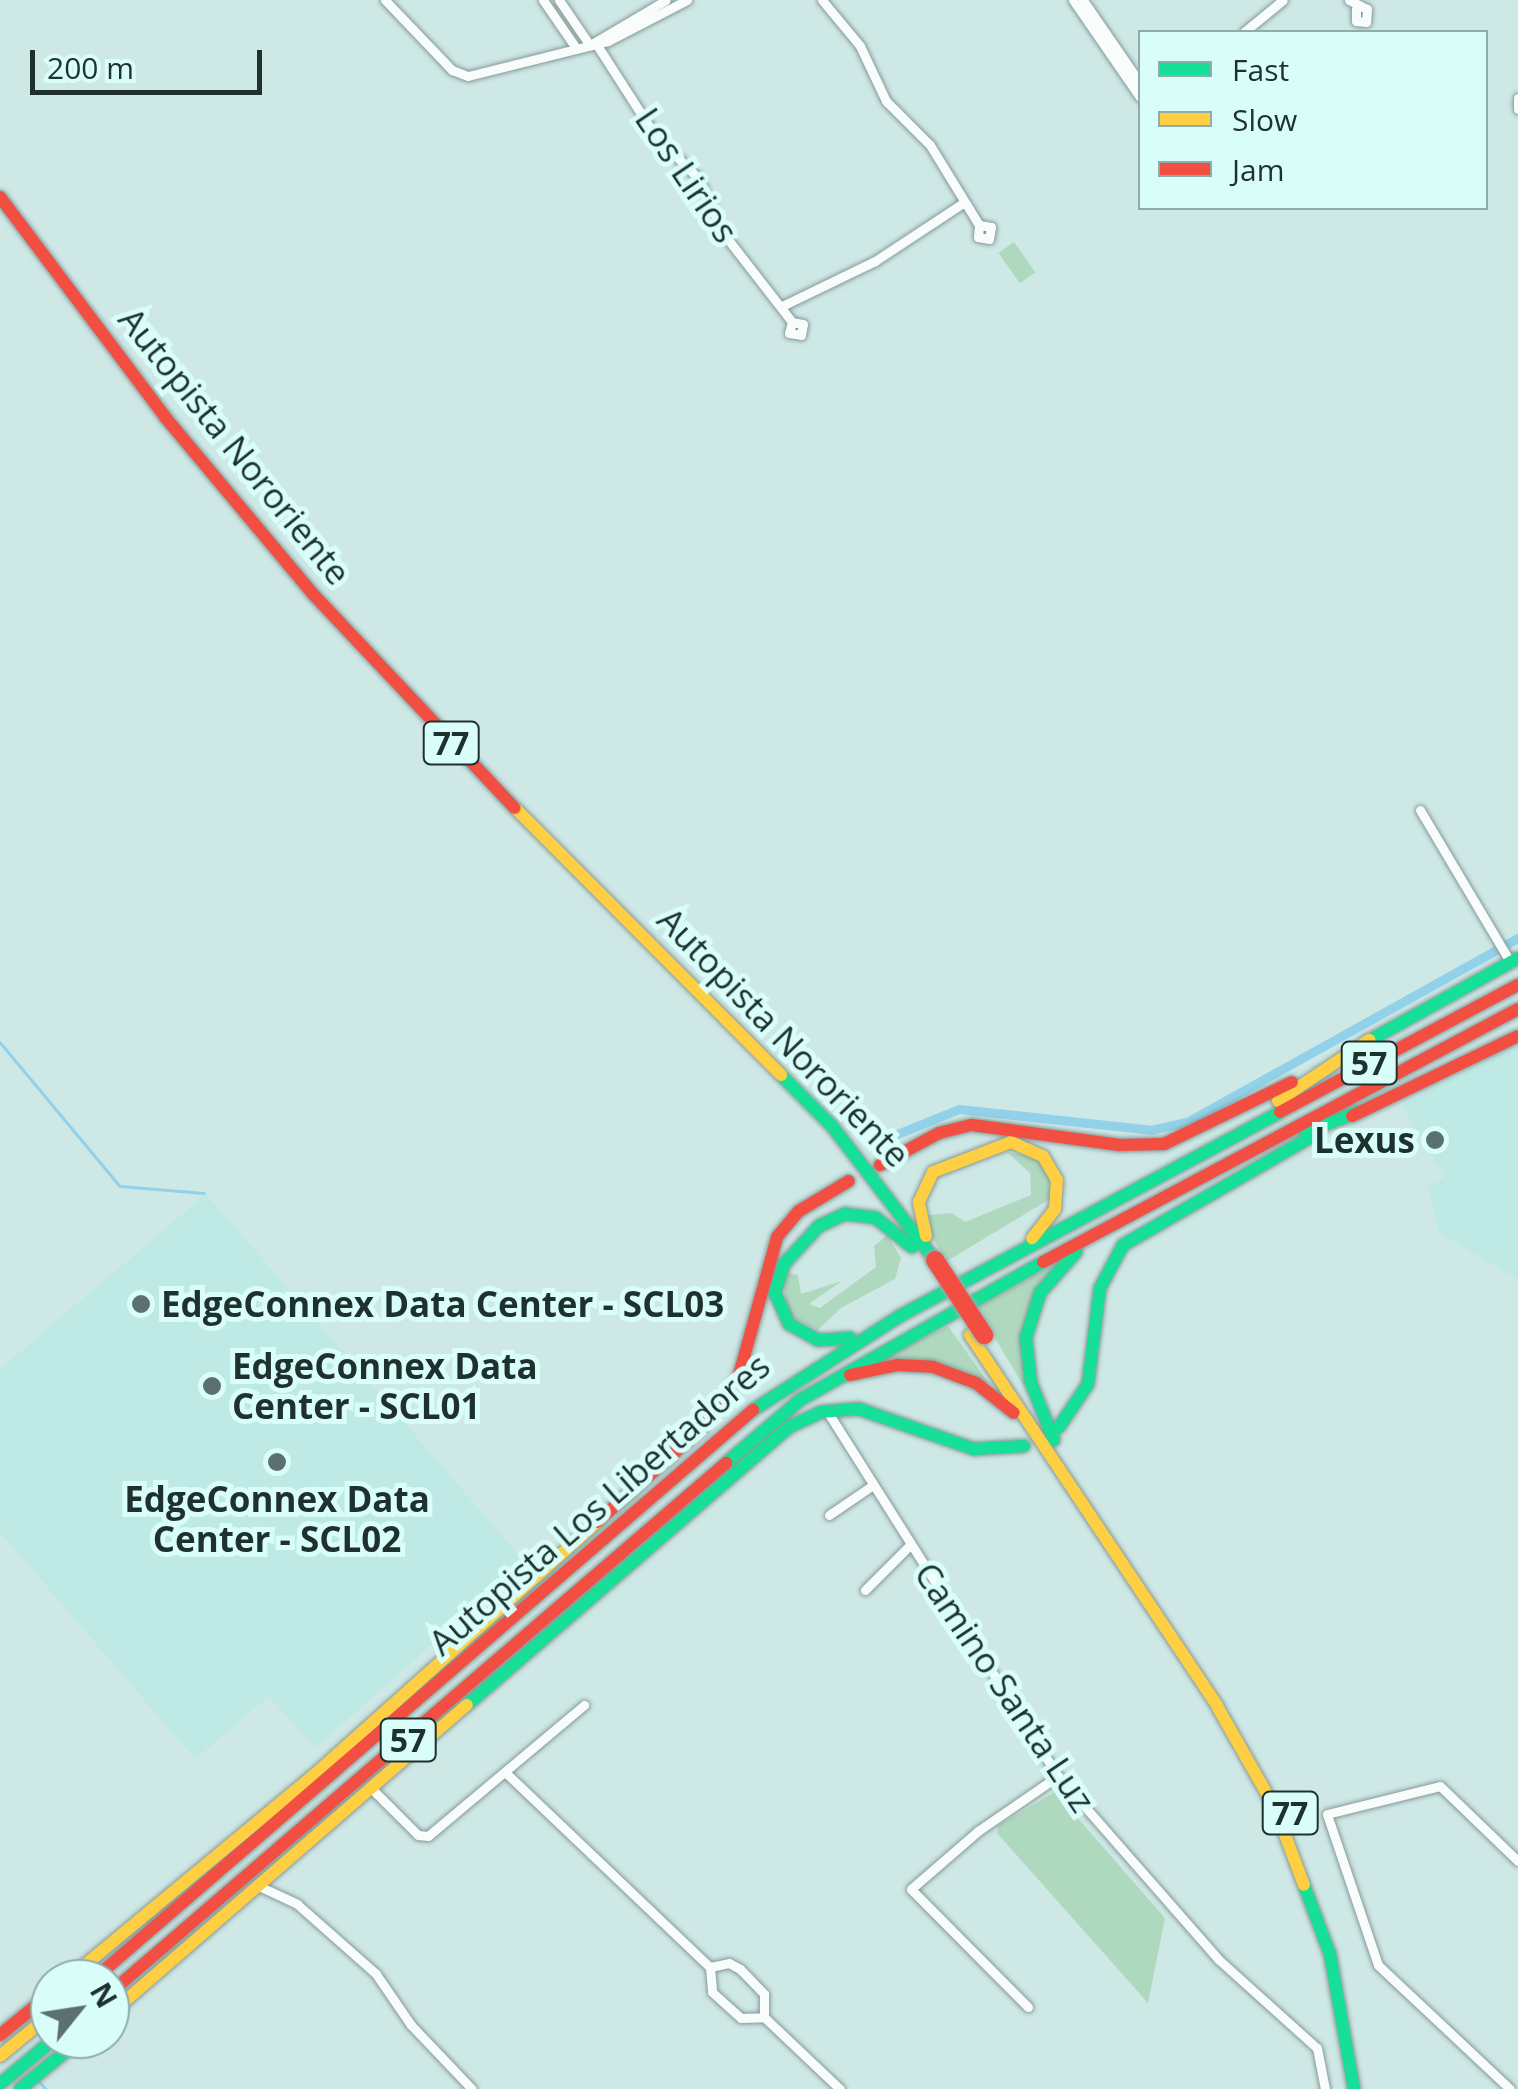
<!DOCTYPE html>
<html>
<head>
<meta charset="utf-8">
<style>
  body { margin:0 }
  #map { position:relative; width:1518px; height:2089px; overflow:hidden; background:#cee8e6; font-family:"Open Sans",sans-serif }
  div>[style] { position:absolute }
  .built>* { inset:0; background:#bee9e5 }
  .green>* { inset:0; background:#afd9be; transform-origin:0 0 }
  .stream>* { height:2.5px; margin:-1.25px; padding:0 1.25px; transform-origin:1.25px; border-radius:1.25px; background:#91d1ea }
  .canal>* { height:9px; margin:-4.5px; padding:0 4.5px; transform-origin:4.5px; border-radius:4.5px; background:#91d1ea }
  .roads { filter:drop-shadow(0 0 2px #869a98) drop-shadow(0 0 2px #869a98) }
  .street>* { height:9px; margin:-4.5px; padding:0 4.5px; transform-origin:4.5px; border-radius:4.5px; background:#f8fcfb }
  .fast>* { height:12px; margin:-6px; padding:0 6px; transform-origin:6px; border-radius:6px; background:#16e098 }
  .slow>* { height:12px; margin:-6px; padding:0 6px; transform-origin:6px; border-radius:6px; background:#ffcf43 }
  .jam>* { height:12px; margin:-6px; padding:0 6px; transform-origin:6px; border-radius:6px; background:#f24e42 }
  .bridges { filter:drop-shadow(0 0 2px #94aeb0) drop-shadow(0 0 2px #94aeb0) }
  .jam-bridge>* { height:18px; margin:-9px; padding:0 9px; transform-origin:9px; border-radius:9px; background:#f24e42 }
  .dots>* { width:28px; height:28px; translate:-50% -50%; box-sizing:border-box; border:5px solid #d9fefa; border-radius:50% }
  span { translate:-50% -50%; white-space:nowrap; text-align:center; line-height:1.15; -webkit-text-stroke:10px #d9fefa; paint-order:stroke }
  .shield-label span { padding:2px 8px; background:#d9fefa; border:2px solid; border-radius:8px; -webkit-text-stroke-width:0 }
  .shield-label { font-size:32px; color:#1e312f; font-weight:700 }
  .street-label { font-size:35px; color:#1e312f }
  .poi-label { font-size:35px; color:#1e312f; font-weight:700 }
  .right { translate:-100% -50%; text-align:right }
  .left { translate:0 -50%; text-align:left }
  .legend { position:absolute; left:1138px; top:30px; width:350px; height:180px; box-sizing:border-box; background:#d9fefa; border:2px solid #8eaca9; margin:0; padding:12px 18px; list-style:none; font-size:30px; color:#1e312f }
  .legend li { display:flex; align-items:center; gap:20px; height:50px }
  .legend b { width:50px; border:2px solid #8eaca9 }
  .north { position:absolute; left:30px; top:1959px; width:100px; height:100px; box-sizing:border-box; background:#d9fefa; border:2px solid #8eaca9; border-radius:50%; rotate:60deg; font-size:28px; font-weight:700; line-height:40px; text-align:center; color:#1e312f }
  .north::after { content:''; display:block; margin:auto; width:35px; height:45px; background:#5c716f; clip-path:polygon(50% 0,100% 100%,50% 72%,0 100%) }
  .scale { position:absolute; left:30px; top:50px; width:232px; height:45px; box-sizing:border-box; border:5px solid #1e312f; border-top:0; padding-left:12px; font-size:30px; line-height:35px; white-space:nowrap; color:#1e312f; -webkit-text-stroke:8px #d9fefa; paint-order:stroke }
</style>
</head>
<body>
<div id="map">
  <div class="built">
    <div style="clip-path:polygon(1518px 1042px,1518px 1279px,1439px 1233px,1428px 1186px,1445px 1177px,1402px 1105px)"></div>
    <div style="clip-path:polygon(206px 1194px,525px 1562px,315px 1748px,269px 1696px,195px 1759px,0 1532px,0 1369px)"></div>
  </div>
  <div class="green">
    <div style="left:1014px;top:242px;width:37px;height:19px;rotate:55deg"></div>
    <div style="clip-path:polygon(1007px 1152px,1035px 1157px,1049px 1174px,1050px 1199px,947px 1261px,931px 1236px,929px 1215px,952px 1213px,965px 1222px,1031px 1195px,1030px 1173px)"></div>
    <div style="clip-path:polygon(887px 1235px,901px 1258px,895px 1279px,841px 1308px,818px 1330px,790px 1316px,783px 1285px,789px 1273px,798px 1275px,801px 1294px,842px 1281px,809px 1304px,820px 1308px,876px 1267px,874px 1246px)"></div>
    <div style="clip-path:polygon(1068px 1257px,1033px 1296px,1028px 1381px,1023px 1385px,977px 1308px)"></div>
    <div style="clip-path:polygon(948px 1326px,990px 1385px,962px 1371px,866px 1367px)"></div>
    <div style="clip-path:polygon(1055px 1792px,1165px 1918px,1148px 2003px,997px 1833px,999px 1825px)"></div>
  </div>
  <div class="stream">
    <div style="left:0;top:1042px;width:187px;rotate:50.2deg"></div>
    <div style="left:120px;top:1186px;width:84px;rotate:4.8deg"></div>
    <div style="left:39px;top:2081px;width:11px;rotate:49deg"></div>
  </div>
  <div class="canal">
    <div style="left:885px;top:1139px;width:80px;rotate:-22.1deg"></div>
    <div style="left:959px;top:1109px;width:193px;rotate:6.2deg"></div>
    <div style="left:1151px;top:1130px;width:37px;rotate:-13deg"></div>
    <div style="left:1187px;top:1122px;width:379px;rotate:-29.1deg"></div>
  </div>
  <div class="roads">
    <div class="street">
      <div style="left:385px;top:0;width:97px;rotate:46.3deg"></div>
      <div style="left:452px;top:70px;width:17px;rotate:21deg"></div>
      <div style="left:468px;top:76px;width:144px;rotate:-14deg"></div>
      <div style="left:608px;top:41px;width:89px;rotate:-27.4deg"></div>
      <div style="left:543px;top:0;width:58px;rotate:55.5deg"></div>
      <div style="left:559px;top:0;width:53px;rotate:55.7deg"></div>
      <div style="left:822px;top:0;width:60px;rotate:50.4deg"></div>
      <div style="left:860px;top:46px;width:61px;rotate:64.7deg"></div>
      <div style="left:886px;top:101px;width:62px;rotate:45deg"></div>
      <div style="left:930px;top:145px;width:94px;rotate:58.5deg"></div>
      <div style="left:979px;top:225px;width:12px;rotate:9deg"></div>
      <div style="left:991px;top:227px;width:12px;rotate:99deg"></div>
      <div style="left:989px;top:239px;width:11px;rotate:-170deg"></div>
      <div style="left:978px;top:237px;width:12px;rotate:-85deg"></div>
      <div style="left:1073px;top:0;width:118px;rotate:55.4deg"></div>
      <div style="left:1083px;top:0;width:101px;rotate:55.5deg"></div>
      <div style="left:1349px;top:0;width:20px;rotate:27deg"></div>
      <div style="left:1367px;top:9px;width:13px;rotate:94deg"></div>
      <div style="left:1366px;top:22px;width:10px;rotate:-174deg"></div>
      <div style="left:1356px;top:21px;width:12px;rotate:-90deg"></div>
      <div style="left:1244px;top:32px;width:50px;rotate:-39.4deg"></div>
      <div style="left:595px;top:42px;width:109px;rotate:57.3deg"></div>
      <div style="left:654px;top:134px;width:62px;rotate:45deg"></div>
      <div style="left:698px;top:178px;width:60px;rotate:65.6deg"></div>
      <div style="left:723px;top:233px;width:113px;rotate:52.2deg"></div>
      <div style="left:792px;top:322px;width:11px;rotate:105deg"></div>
      <div style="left:789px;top:333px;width:12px;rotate:9deg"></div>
      <div style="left:801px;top:335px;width:11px;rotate:-80deg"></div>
      <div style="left:803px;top:324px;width:11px;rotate:-170deg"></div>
      <div style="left:595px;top:42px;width:82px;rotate:-30.6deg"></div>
      <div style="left:1518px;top:98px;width:11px;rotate:90deg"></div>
      <div style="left:782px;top:306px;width:103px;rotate:-25.8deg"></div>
      <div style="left:875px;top:261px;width:105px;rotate:-33.4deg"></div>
      <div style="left:1420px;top:810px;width:178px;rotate:59.3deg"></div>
      <div style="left:827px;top:1411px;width:432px;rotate:57.7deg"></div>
      <div style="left:1058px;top:1776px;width:243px;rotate:48.8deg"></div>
      <div style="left:1218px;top:1959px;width:133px;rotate:42deg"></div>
      <div style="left:1317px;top:2048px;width:42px;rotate:79deg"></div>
      <div style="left:829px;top:1515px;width:53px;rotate:-34.3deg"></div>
      <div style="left:865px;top:1590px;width:64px;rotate:-45deg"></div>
      <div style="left:505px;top:1772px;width:283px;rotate:43.6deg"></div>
      <div style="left:374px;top:1791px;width:62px;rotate:45deg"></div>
      <div style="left:418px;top:1835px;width:10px;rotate:6deg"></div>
      <div style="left:428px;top:1836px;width:204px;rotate:-40deg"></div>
      <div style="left:261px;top:1887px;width:40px;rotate:25deg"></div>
      <div style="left:297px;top:1904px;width:106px;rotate:41.5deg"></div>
      <div style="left:376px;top:1974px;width:62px;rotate:55.5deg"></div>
      <div style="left:411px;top:2025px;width:88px;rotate:46.4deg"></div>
      <div style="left:710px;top:1967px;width:19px;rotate:-12deg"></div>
      <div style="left:729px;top:1963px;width:13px;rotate:29deg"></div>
      <div style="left:740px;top:1969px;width:35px;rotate:46deg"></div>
      <div style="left:764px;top:1994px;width:23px;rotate:90deg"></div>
      <div style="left:710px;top:1967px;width:25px;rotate:85deg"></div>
      <div style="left:712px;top:1992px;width:39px;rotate:42deg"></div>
      <div style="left:741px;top:2018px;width:23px;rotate:-2deg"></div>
      <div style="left:1028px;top:2007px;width:166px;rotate:-134.8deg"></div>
      <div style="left:911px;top:1889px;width:89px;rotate:-40.9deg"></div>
      <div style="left:978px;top:1831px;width:97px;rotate:-34.5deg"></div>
      <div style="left:764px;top:2017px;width:105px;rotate:43.5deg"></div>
      <div style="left:1510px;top:2089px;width:181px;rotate:-136.8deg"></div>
      <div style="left:1378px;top:1965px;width:159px;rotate:-108.7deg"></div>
      <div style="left:1327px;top:1814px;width:116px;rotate:-13.9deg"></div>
      <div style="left:1440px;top:1786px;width:108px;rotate:43.9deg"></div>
    </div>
    <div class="fast">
      <div style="left:1363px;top:1044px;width:177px;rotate:-29deg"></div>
      <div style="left:781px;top:1075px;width:72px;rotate:45deg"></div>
      <div style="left:832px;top:1126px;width:169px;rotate:52.5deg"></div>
      <div style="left:1306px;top:1132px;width:56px;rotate:-21deg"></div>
      <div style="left:850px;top:1338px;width:32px;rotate:176deg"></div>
      <div style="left:818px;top:1340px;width:33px;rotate:-151deg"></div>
      <div style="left:789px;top:1324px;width:35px;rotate:-114deg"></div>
      <div style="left:775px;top:1292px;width:29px;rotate:-72deg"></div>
      <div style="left:784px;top:1264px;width:52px;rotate:-47.4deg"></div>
      <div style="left:819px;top:1226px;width:29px;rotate:-25deg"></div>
      <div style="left:845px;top:1214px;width:31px;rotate:7deg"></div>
      <div style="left:876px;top:1218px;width:46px;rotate:38.9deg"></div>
      <div style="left:753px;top:1410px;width:174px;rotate:-32.6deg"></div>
      <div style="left:900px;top:1316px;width:431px;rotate:-28.2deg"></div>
      <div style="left:1059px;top:1427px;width:52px;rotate:-56deg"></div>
      <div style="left:1088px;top:1384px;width:97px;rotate:-82.9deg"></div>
      <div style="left:1100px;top:1288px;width:49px;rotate:-61.9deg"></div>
      <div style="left:1123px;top:1245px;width:223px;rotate:-29.9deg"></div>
      <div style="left:1054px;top:1440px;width:61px;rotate:-112deg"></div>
      <div style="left:1031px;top:1383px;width:45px;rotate:-96.3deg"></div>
      <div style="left:1026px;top:1338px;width:47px;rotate:-72.7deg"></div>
      <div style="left:1040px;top:1293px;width:55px;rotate:-48.7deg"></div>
      <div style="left:726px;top:1463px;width:97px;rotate:-40.4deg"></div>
      <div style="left:800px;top:1400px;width:279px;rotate:-29.6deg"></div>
      <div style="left:467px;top:1705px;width:425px;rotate:-40.8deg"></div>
      <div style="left:789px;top:1427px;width:35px;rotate:-25deg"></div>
      <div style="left:821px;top:1412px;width:38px;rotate:-5deg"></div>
      <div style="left:859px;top:1409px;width:122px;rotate:19.2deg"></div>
      <div style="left:974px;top:1449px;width:50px;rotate:-3.4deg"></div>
      <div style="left:1304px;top:1885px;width:74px;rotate:69.4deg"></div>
      <div style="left:1330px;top:1954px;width:137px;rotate:79.9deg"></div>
      <div style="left:0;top:2084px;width:70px;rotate:-39.8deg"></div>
      <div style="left:20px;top:2089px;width:79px;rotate:-39.3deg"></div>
    </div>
    <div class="slow">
      <div style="left:515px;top:808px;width:377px;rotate:45.1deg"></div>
      <div style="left:1278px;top:1101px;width:110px;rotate:-33.8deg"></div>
      <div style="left:926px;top:1236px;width:35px;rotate:-102deg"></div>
      <div style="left:919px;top:1202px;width:33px;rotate:-65deg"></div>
      <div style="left:933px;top:1172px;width:84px;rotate:-21deg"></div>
      <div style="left:1011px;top:1142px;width:35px;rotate:24deg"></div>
      <div style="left:1043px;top:1156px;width:28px;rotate:60deg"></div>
      <div style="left:1057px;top:1180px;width:29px;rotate:94deg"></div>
      <div style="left:1055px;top:1209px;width:37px;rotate:128deg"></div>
      <div style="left:970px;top:1335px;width:446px;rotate:56.3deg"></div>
      <div style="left:1217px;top:1706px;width:117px;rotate:60.4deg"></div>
      <div style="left:1275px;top:1808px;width:82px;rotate:69.4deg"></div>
      <div style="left:68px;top:1979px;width:320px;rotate:-39.7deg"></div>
      <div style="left:314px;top:1775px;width:380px;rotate:-41.8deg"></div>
      <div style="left:110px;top:2014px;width:472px;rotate:-40.9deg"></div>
      <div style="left:0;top:2056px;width:65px;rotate:-39.4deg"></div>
    </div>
    <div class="jam">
      <div style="left:0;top:197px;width:275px;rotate:53.1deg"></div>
      <div style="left:165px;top:417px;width:231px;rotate:50.1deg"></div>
      <div style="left:313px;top:594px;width:294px;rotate:46.7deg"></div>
      <div style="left:1280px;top:1112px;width:270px;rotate:-28.1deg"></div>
      <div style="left:1352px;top:1116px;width:184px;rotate:-25.7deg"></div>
      <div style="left:880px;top:1165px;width:67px;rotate:-28.5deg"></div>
      <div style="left:939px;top:1133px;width:34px;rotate:-14deg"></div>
      <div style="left:972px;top:1125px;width:149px;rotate:7.7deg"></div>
      <div style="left:1120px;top:1145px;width:44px;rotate:-1.3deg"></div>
      <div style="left:1164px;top:1144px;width:142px;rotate:-25.8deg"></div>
      <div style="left:1043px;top:1262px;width:538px;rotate:-28.04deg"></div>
      <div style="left:850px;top:1375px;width:49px;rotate:-11.8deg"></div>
      <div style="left:898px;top:1365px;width:35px;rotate:3deg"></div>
      <div style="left:933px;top:1367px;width:46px;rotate:20.4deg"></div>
      <div style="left:976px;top:1383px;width:48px;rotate:38.3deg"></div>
      <div style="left:597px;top:1522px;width:141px;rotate:-41.8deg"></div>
      <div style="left:702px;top:1428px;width:61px;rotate:-53.7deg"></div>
      <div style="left:738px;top:1379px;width:147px;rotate:-74.6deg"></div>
      <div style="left:777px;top:1237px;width:34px;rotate:-50deg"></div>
      <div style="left:799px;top:1211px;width:58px;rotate:-31deg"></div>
      <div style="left:94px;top:1979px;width:871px;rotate:-40.81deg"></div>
      <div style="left:110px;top:1993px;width:813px;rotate:-40.71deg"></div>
      <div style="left:0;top:2035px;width:65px;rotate:-39.4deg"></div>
    </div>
  </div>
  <div class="bridges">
    <div class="jam-bridge">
      <div style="left:935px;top:1260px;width:90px;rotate:56.8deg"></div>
    </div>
  </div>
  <div class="dots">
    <div style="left:1435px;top:1140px;background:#5c716f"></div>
    <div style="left:141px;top:1304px;background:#5c716f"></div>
    <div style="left:212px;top:1386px;background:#5c716f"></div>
    <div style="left:277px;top:1462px;background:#5c716f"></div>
  </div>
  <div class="shield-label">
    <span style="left:451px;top:743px">77</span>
    <span style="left:1369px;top:1063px">57</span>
    <span style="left:408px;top:1740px">57</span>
    <span style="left:1290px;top:1813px">77</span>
  </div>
  <div class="street-label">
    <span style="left:687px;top:175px;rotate:56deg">Los Lirios</span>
    <span style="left:235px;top:446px;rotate:51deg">Autopista Nororiente</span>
    <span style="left:784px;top:1037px;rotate:46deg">Autopista Nororiente</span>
    <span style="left:599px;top:1504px;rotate:-41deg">Autopista Los Libertadores</span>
    <span style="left:1005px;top:1687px;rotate:56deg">Camino Santa Luz</span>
  </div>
  <div class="poi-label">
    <span class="right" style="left:1415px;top:1140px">Lexus</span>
    <span class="left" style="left:161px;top:1304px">EdgeConnex Data Center - SCL03</span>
    <span class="left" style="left:232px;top:1386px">EdgeConnex Data<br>Center - SCL01</span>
    <span style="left:277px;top:1519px">EdgeConnex Data<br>Center - SCL02</span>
  </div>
  <ul class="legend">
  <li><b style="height:12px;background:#16e098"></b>Fast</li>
  <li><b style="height:12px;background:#ffcf43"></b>Slow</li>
  <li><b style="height:12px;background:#f24e42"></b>Jam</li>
  </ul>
  <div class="north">N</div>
  <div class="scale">200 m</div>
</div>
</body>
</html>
